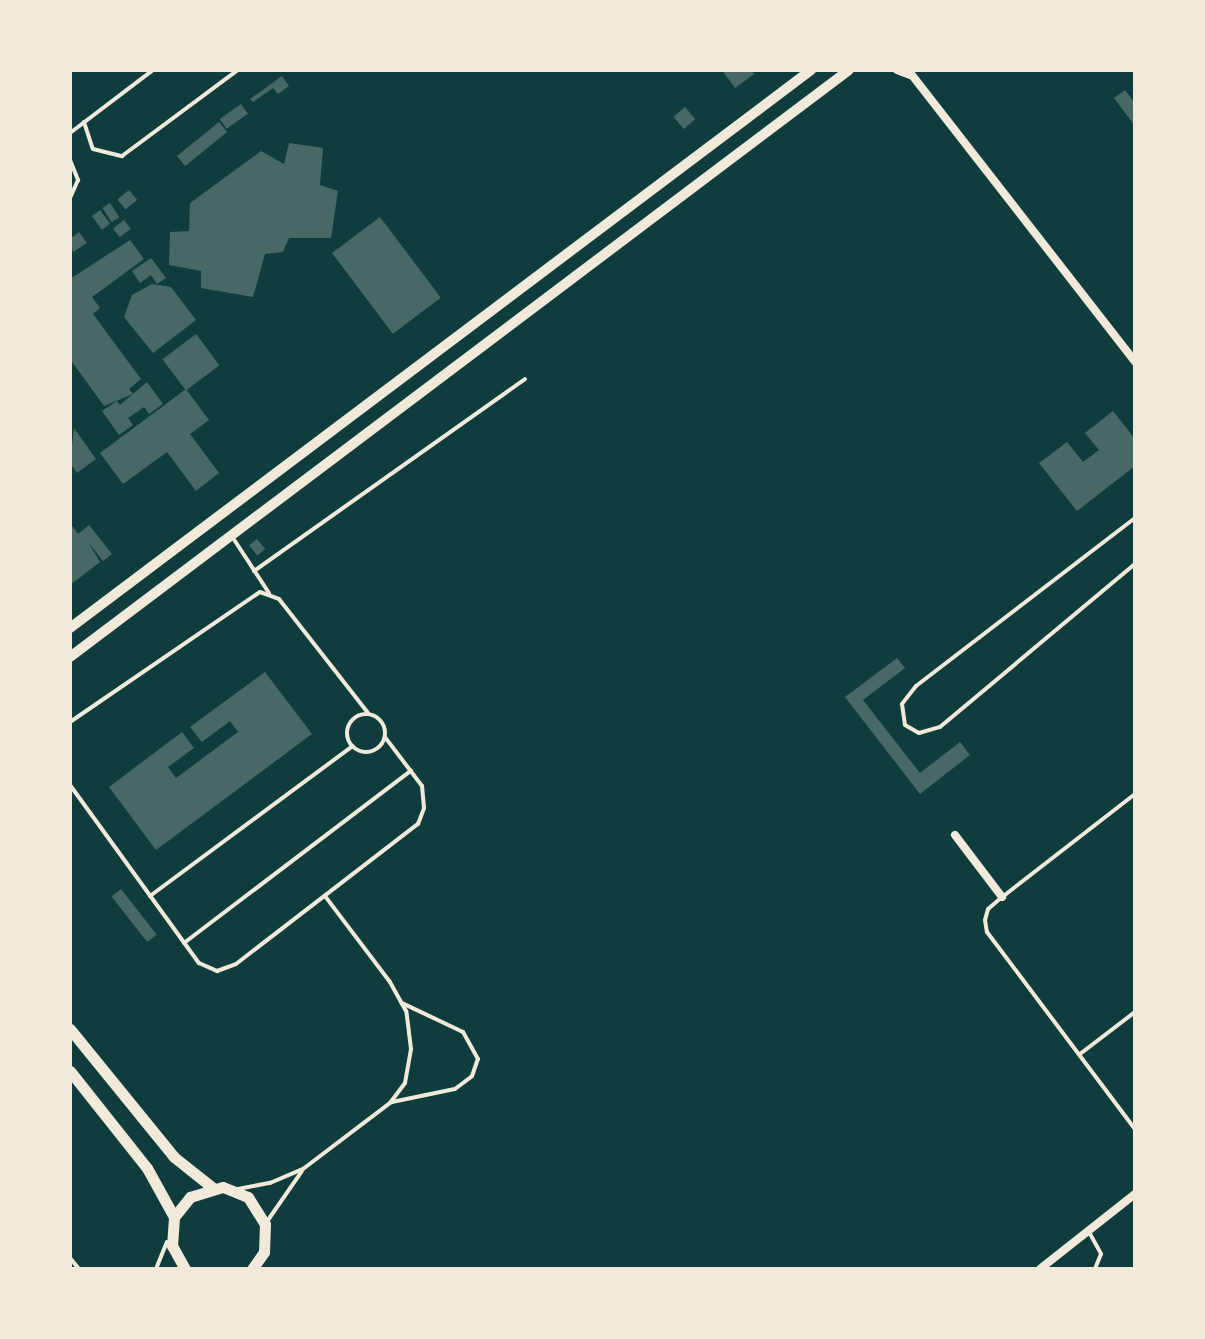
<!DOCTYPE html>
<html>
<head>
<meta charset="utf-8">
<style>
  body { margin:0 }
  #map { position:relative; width:1205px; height:1339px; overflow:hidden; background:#0f3d3e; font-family:"Roboto Serif",serif }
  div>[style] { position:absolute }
  .building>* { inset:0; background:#486865; transform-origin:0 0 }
  .service>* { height:4px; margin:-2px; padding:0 2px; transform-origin:2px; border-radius:2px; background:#f1e9da }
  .service>.ring { margin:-2px; padding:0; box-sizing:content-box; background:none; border:4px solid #f1e9da; border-radius:50% }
  .minor>* { height:8px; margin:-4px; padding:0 4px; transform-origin:4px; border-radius:4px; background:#f1e9da }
  .tertiary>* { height:10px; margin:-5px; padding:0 5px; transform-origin:5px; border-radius:5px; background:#f1e9da }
  .secondary>* { height:11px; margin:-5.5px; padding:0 5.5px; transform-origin:5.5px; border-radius:5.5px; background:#f1e9da }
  span { translate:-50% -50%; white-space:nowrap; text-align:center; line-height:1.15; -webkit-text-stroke:8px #f1e9da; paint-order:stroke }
  .frame { position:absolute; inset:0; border:72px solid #f1e9da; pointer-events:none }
</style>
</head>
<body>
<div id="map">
  <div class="building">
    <div style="clip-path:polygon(722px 70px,751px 70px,754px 74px,735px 88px)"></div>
    <div style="clip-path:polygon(282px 76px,289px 86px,278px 94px,273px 88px,253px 102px,250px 99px)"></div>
    <div style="clip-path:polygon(1125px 90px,1135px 103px,1135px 126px,1114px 98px)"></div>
    <div style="left:241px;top:104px;width:12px;height:26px;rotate:55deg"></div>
    <div style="left:685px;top:107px;width:16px;height:15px;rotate:50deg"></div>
    <div style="left:219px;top:122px;width:13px;height:54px;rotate:51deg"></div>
    <div style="clip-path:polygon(289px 143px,323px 148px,320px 185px,338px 191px,331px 238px,289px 238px,283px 252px,265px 254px,253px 297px,201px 288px,201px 271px,169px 265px,170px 232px,189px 231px,190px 203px,261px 151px,284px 164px)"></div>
    <div style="left:129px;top:190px;width:13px;height:15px;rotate:51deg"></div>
    <div style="left:110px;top:203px;width:17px;height:9px;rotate:57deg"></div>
    <div style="left:100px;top:210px;width:17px;height:10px;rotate:54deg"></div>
    <div style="left:380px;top:217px;width:101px;height:60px;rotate:53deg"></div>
    <div style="left:124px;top:220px;width:11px;height:14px;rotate:52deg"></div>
    <div style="clip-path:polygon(79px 232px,87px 243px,73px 252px,70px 239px)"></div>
    <div style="clip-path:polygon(130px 240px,144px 259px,92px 297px,100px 308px,93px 314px,141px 379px,129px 389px,133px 394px,104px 406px,70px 359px,70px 279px)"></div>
    <div style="clip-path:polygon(151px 258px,166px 278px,157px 284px,151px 275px,140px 283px,132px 271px)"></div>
    <div style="clip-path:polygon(152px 284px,171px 287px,196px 320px,153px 353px,124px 317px,132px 295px)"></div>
    <div style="left:196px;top:334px;width:39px;height:42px;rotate:53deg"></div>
    <div style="clip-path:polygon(147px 382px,163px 404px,149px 414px,144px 407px,128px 418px,133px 425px,119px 435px,102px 411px,117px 401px,120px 405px)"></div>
    <div style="clip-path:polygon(186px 389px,209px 420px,190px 434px,219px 473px,196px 491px,167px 452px,123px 484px,100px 453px)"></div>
    <div style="clip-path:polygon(1113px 411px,1135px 439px,1135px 466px,1077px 511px,1039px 463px,1067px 442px,1083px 462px,1099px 450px,1085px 433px)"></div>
    <div style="clip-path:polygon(74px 428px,96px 459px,77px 473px,70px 463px)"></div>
    <div style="clip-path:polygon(70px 523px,78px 534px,89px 525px,112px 554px,103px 561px,88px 542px,100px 562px,70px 585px)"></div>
    <div style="left:257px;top:539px;width:13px;height:10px;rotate:51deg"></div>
    <div style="clip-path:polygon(897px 658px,905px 668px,863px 700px,920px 773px,960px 742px,970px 755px,920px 794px,845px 697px)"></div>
    <div style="clip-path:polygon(265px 672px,312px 734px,156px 850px,109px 787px,182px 732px,194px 748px,168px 767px,176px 778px,238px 732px,230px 721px,202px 742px,190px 727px)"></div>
    <div style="left:121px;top:889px;width:58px;height:12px;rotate:52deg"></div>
  </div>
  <div class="service">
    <div style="left:84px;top:122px;width:28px;rotate:72deg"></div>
    <div style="left:93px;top:149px;width:30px;rotate:14deg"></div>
    <div style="left:122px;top:156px;width:144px;rotate:-36.6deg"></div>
    <div style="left:70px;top:133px;width:104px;rotate:-37.2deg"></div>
    <div style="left:70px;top:160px;width:22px;rotate:68deg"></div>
    <div style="left:78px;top:180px;width:20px;rotate:114deg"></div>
    <div style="left:1135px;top:518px;width:276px;rotate:142.5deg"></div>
    <div style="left:916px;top:686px;width:23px;rotate:128deg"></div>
    <div style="left:902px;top:704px;width:21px;rotate:82deg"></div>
    <div style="left:905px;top:725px;width:16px;rotate:30deg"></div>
    <div style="left:919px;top:733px;width:22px;rotate:-16deg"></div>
    <div style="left:940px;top:727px;width:254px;rotate:-39.9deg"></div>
    <div style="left:233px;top:538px;width:66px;rotate:56.8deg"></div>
    <div style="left:254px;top:571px;width:332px;rotate:-35.3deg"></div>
    <div class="ring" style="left:347px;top:714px;width:34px;height:34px"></div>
    <div style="left:70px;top:722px;width:230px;rotate:-34.4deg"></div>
    <div style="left:260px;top:592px;width:20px;rotate:20deg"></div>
    <div style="left:279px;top:599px;width:145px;rotate:52deg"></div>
    <div style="left:70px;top:785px;width:220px;rotate:54.1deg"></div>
    <div style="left:199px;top:963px;width:20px;rotate:24deg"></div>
    <div style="left:217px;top:971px;width:20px;rotate:-20deg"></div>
    <div style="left:236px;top:964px;width:230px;rotate:-37.6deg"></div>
    <div style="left:418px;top:824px;width:17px;rotate:-69deg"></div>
    <div style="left:424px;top:808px;width:22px;rotate:-95deg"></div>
    <div style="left:422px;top:786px;width:61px;rotate:-127.1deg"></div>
    <div style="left:1135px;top:794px;width:168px;rotate:142.2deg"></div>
    <div style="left:1002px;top:897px;width:18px;rotate:139deg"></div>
    <div style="left:988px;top:909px;width:11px;rotate:105deg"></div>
    <div style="left:985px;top:920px;width:12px;rotate:81deg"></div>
    <div style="left:987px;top:932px;width:246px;rotate:53.1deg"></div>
    <div style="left:150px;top:896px;width:252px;rotate:-36.5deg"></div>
    <div style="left:184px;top:943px;width:285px;rotate:-37.2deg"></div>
    <div style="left:1080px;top:1054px;width:69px;rotate:-37.4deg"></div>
    <div style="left:392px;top:1102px;width:64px;rotate:-11.7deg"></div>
    <div style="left:455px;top:1089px;width:21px;rotate:-37deg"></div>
    <div style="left:472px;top:1076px;width:18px;rotate:-71deg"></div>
    <div style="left:478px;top:1059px;width:31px;rotate:-119deg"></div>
    <div style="left:463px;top:1032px;width:68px;rotate:-154.6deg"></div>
    <div style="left:238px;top:1189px;width:33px;rotate:-11deg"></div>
    <div style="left:270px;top:1183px;width:36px;rotate:-23deg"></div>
    <div style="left:303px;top:1169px;width:109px;rotate:-37.2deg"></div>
    <div style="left:390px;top:1103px;width:25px;rotate:-53deg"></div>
    <div style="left:405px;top:1083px;width:35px;rotate:-80deg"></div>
    <div style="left:411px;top:1049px;width:38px;rotate:-97deg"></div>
    <div style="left:406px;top:1011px;width:33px;rotate:-119deg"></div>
    <div style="left:390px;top:982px;width:108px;rotate:-127.1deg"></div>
    <div style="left:266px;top:1223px;width:63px;rotate:-55.3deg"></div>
    <div style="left:1089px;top:1232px;width:25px;rotate:61deg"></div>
    <div style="left:1101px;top:1254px;width:16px;rotate:112deg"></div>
    <div style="left:70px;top:1258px;width:14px;rotate:51deg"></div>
    <div style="left:156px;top:1269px;width:29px;rotate:-68deg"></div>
  </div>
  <div class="minor">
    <div style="left:897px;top:70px;width:14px;rotate:21deg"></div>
    <div style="left:908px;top:70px;width:370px;rotate:52.1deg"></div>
    <div style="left:955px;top:835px;width:78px;rotate:52.8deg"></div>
    <div style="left:1040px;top:1269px;width:121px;rotate:-38.3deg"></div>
  </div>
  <div class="tertiary">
    <div style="left:70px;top:628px;width:928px;rotate:-36.98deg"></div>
    <div style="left:70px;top:657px;width:975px;rotate:-37deg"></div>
  </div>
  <div class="secondary">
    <div style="left:70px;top:1029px;width:165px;rotate:50.9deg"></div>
    <div style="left:174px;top:1157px;width:50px;rotate:38.5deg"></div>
    <div style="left:70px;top:1071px;width:124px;rotate:51.6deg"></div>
    <div style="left:147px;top:1168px;width:56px;rotate:61.1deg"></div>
    <div style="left:185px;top:1269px;width:26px;rotate:-119deg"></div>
    <div style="left:172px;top:1246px;width:29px;rotate:-86deg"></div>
    <div style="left:174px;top:1217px;width:26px;rotate:-51deg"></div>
    <div style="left:190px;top:1197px;width:34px;rotate:-17deg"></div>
    <div style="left:223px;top:1187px;width:27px;rotate:22deg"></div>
    <div style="left:248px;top:1197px;width:32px;rotate:58deg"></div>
    <div style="left:265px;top:1224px;width:28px;rotate:92deg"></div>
    <div style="left:264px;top:1252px;width:21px;rotate:125deg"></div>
  </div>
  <div class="frame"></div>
</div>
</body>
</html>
